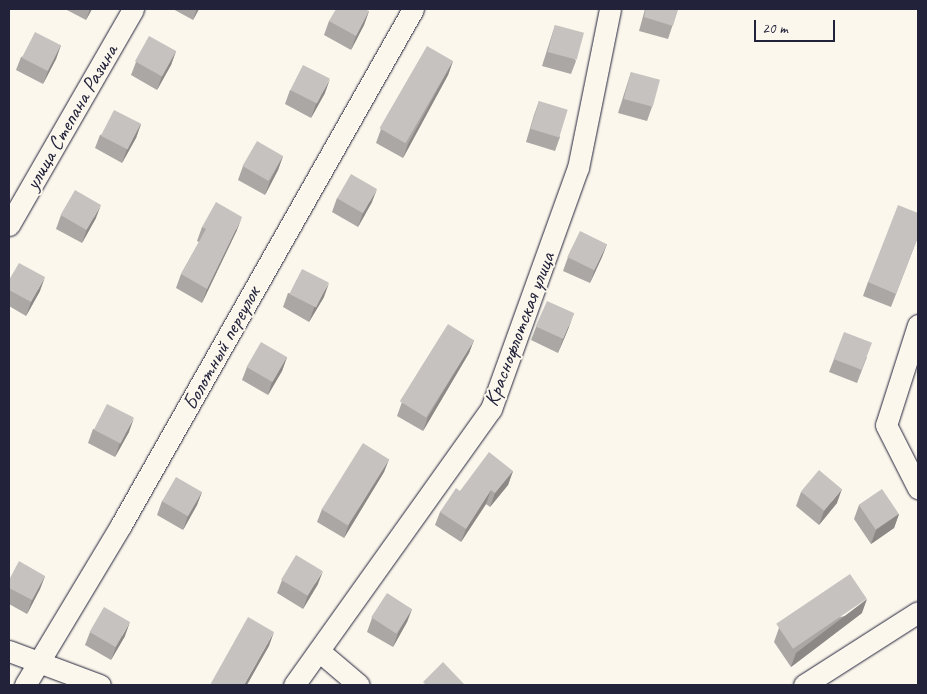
<!DOCTYPE html>
<html>
<head>
<meta charset="utf-8">
<style>
  body { margin:0 }
  #map { position:relative; width:927px; height:694px; overflow:hidden; background:#fbf7ec; font-family:Caveat,sans-serif }
  div>[style] { position:absolute }
  .roads { filter:drop-shadow(0 0 1px #22223b) drop-shadow(0 0 1px #22223b) }
  .street>* { height:21px; margin:-10.5px; padding:0 10.5px; transform-origin:10.5px; border-radius:10.5px; background:#fbf7ec }
  .wall>* { inset:0; background:#aaa7a5 }
  .shaded-wall>* { inset:0; background:#8b8886 }
  .building>* { inset:0; background:#c6c2c0; transform-origin:0 0 }
  span { translate:-50% -50%; white-space:nowrap; text-align:center; line-height:1.15; -webkit-text-stroke:4px #fbf7ec; paint-order:stroke }
  .street-label { font-size:21px; color:#22223b }
  .frame { position:absolute; inset:0; border:10px solid #22223b; pointer-events:none }
  .scale { position:absolute; left:754px; top:20px; width:81px; height:22px; box-sizing:border-box; border:2px solid #22223b; border-top:0; padding-left:6px; font-size:15px; line-height:18px; white-space:nowrap; color:#22223b; -webkit-text-stroke:4px #fbf7ec; paint-order:stroke }
</style>
</head>
<body>
<div id="map">
  <div class="roads">
    <div class="street">
      <div style="left:9px;top:225px;width:249px;rotate:-60.1deg"></div>
      <div style="left:918px;top:325px;width:105px;rotate:107.7deg"></div>
      <div style="left:886px;top:425px;width:71px;rotate:63.1deg"></div>
      <div style="left:9px;top:651px;width:97px;rotate:20.5deg"></div>
      <div style="left:319px;top:651px;width:52px;rotate:40.4deg"></div>
      <div style="left:25px;top:685px;width:187px;rotate:-59deg"></div>
      <div style="left:121px;top:525px;width:593px;rotate:-60.49deg"></div>
      <div style="left:294px;top:685px;width:339px;rotate:-54.5deg"></div>
      <div style="left:491px;top:409px;width:256px;rotate:-70.2deg"></div>
      <div style="left:578px;top:168px;width:162px;rotate:-78.6deg"></div>
      <div style="left:804px;top:685px;width:135px;rotate:-32.6deg"></div>
    </div>
  </div>
  <div class="wall">
    <div style="clip-path:polygon(65px 9px,92px 9px,86px 20px)"></div>
    <div style="clip-path:polygon(173px 9px,199px 9px,193px 20px)"></div>
    <div style="clip-path:polygon(645px 9px,678px 9px,668px 39px,639px 31px)"></div>
    <div style="clip-path:polygon(369px 11px,364px 25px,351px 50px,324px 35px,329px 21px)"></div>
    <div style="clip-path:polygon(555px 25px,576px 61px,571px 74px,542px 66px)"></div>
    <div style="clip-path:polygon(61px 45px,56px 59px,43px 84px,16px 70px,21px 57px)"></div>
    <div style="clip-path:polygon(176px 51px,171px 65px,157px 90px,131px 75px,136px 62px)"></div>
    <div style="clip-path:polygon(453px 61px,448px 75px,403px 158px,376px 143px,381px 129px)"></div>
    <div style="clip-path:polygon(631px 72px,652px 107px,647px 121px,618px 113px)"></div>
    <div style="clip-path:polygon(290px 90px,325px 93px,311px 118px,285px 104px)"></div>
    <div style="clip-path:polygon(539px 101px,560px 137px,555px 151px,526px 142px,534px 115px)"></div>
    <div style="clip-path:polygon(141px 124px,136px 138px,122px 163px,95px 148px,100px 135px)"></div>
    <div style="clip-path:polygon(283px 156px,278px 170px,265px 195px,238px 180px,243px 166px)"></div>
    <div style="clip-path:polygon(337px 198px,372px 202px,358px 227px,332px 212px)"></div>
    <div style="clip-path:polygon(61px 215px,96px 218px,82px 243px,56px 229px)"></div>
    <div style="clip-path:polygon(202px 227px,237px 230px,202px 303px,176px 288px,181px 274px,199px 242px,197px 241px)"></div>
    <div style="clip-path:polygon(918px 237px,891px 307px,863px 296px,868px 282px)"></div>
    <div style="clip-path:polygon(607px 244px,602px 257px,590px 283px,563px 271px,568px 257px)"></div>
    <div style="clip-path:polygon(9px 280px,40px 291px,26px 316px,9px 306px)"></div>
    <div style="clip-path:polygon(288px 293px,324px 297px,309px 322px,283px 307px)"></div>
    <div style="clip-path:polygon(536px 327px,569px 327px,558px 353px,531px 340px)"></div>
    <div style="clip-path:polygon(474px 340px,469px 353px,423px 431px,397px 416px,402px 402px)"></div>
    <div style="clip-path:polygon(287px 357px,282px 371px,268px 395px,242px 380px,247px 367px)"></div>
    <div style="clip-path:polygon(867px 357px,857px 383px,829px 372px,834px 359px)"></div>
    <div style="clip-path:polygon(93px 429px,129px 432px,115px 457px,88px 443px)"></div>
    <div style="clip-path:polygon(389px 459px,384px 472px,344px 538px,317px 522px,322px 509px)"></div>
    <div style="clip-path:polygon(513px 471px,508px 485px,490px 507px,486px 504px,461px 542px,435px 525px,440px 512px,460px 491px)"></div>
    <div style="clip-path:polygon(202px 492px,197px 505px,183px 530px,157px 515px,162px 501px)"></div>
    <div style="clip-path:polygon(801px 492px,837px 503px,819px 525px,796px 506px)"></div>
    <div style="clip-path:polygon(859px 505px,899px 514px,894px 528px,871px 544px,854px 519px)"></div>
    <div style="clip-path:polygon(45px 576px,40px 589px,27px 614px,9px 604px,9px 580px)"></div>
    <div style="clip-path:polygon(282px 580px,318px 584px,303px 609px,277px 593px)"></div>
    <div style="clip-path:polygon(412px 609px,407px 622px,393px 647px,367px 632px,372px 618px)"></div>
    <div style="clip-path:polygon(862px 613px,791px 667px,774px 642px,779px 628px)"></div>
    <div style="clip-path:polygon(90px 632px,125px 636px,111px 660px,85px 645px)"></div>
  </div>
  <div class="shaded-wall">
    <div style="clip-path:polygon(90px 9px,92px 9px,86px 20px)"></div>
    <div style="clip-path:polygon(197px 9px,199px 9px,193px 20px)"></div>
    <div style="clip-path:polygon(369px 11px,364px 25px,351px 50px,356px 36px)"></div>
    <div style="clip-path:polygon(61px 45px,56px 59px,43px 84px,48px 71px)"></div>
    <div style="clip-path:polygon(176px 51px,171px 65px,157px 90px,162px 76px)"></div>
    <div style="clip-path:polygon(453px 61px,448px 75px,403px 158px,408px 144px)"></div>
    <div style="clip-path:polygon(330px 79px,325px 93px,311px 118px,316px 104px)"></div>
    <div style="clip-path:polygon(141px 124px,136px 138px,122px 163px,127px 149px)"></div>
    <div style="clip-path:polygon(283px 156px,278px 170px,265px 195px,270px 181px)"></div>
    <div style="clip-path:polygon(377px 189px,372px 202px,358px 227px,363px 213px)"></div>
    <div style="clip-path:polygon(101px 205px,96px 218px,82px 243px,87px 229px)"></div>
    <div style="clip-path:polygon(242px 217px,237px 230px,202px 303px,207px 289px)"></div>
    <div style="clip-path:polygon(607px 244px,602px 257px,590px 283px,595px 269px)"></div>
    <div style="clip-path:polygon(45px 277px,40px 291px,26px 316px,31px 302px)"></div>
    <div style="clip-path:polygon(329px 283px,324px 297px,309px 322px,314px 308px)"></div>
    <div style="clip-path:polygon(574px 313px,569px 327px,558px 353px,563px 339px)"></div>
    <div style="clip-path:polygon(474px 340px,469px 353px,423px 431px,428px 417px)"></div>
    <div style="clip-path:polygon(287px 357px,282px 371px,268px 395px,272px 382px)"></div>
    <div style="clip-path:polygon(134px 418px,129px 432px,115px 457px,120px 443px)"></div>
    <div style="clip-path:polygon(389px 459px,384px 472px,344px 538px,349px 524px)"></div>
    <div style="clip-path:polygon(513px 471px,508px 485px,490px 507px,495px 493px)"></div>
    <div style="clip-path:polygon(842px 489px,837px 503px,819px 525px,824px 511px)"></div>
    <div style="clip-path:polygon(491px 490px,486px 504px,461px 542px,466px 529px)"></div>
    <div style="clip-path:polygon(202px 492px,197px 505px,183px 530px,188px 516px)"></div>
    <div style="clip-path:polygon(899px 514px,894px 528px,871px 544px,876px 530px)"></div>
    <div style="clip-path:polygon(323px 571px,318px 584px,303px 609px,308px 595px)"></div>
    <div style="clip-path:polygon(45px 576px,40px 589px,27px 614px,32px 600px)"></div>
    <div style="clip-path:polygon(867px 599px,862px 613px,791px 667px,796px 653px)"></div>
    <div style="clip-path:polygon(412px 609px,407px 622px,393px 647px,398px 633px)"></div>
    <div style="clip-path:polygon(130px 622px,125px 636px,111px 660px,116px 647px)"></div>
    <div style="clip-path:polygon(274px 632px,269px 646px,247px 685px,244px 685px)"></div>
  </div>
  <div class="building">
    <div style="clip-path:polygon(336px 9px,365px 9px,369px 11px,356px 36px,329px 21px)"></div>
    <div style="clip-path:polygon(646px 9px,678px 9px,673px 26px,644px 17px)"></div>
    <div style="left:555px;top:25px;width:30px;height:28px;rotate:15deg"></div>
    <div style="left:35px;top:32px;width:29px;height:29px;rotate:27deg"></div>
    <div style="left:149px;top:36px;width:31px;height:29px;rotate:29deg"></div>
    <div style="left:427px;top:46px;width:30px;height:95px;rotate:30deg"></div>
    <div style="left:303px;top:65px;width:30px;height:28px;rotate:27deg"></div>
    <div style="left:631px;top:72px;width:30px;height:28px;rotate:15deg"></div>
    <div style="left:539px;top:101px;width:30px;height:29px;rotate:17deg"></div>
    <div style="left:114px;top:110px;width:30px;height:29px;rotate:27deg"></div>
    <div style="left:257px;top:141px;width:30px;height:29px;rotate:30deg"></div>
    <div style="left:351px;top:174px;width:30px;height:28px;rotate:30deg"></div>
    <div style="left:75px;top:190px;width:30px;height:29px;rotate:30deg"></div>
    <div style="clip-path:polygon(216px 202px,242px 217px,207px 289px,181px 274px,206px 229px,202px 227px)"></div>
    <div style="clip-path:polygon(898px 205px,918px 213px,918px 237px,896px 294px,868px 282px)"></div>
    <div style="left:580px;top:231px;width:30px;height:29px;rotate:26deg"></div>
    <div style="clip-path:polygon(19px 263px,45px 277px,31px 302px,9px 290px,9px 280px)"></div>
    <div style="left:302px;top:269px;width:30px;height:28px;rotate:27deg"></div>
    <div style="left:547px;top:301px;width:30px;height:28px;rotate:24deg"></div>
    <div style="left:448px;top:324px;width:31px;height:91px;rotate:32deg"></div>
    <div style="left:844px;top:332px;width:30px;height:29px;rotate:21deg"></div>
    <div style="left:261px;top:342px;width:30px;height:29px;rotate:30deg"></div>
    <div style="left:107px;top:404px;width:30px;height:29px;rotate:27deg"></div>
    <div style="left:363px;top:443px;width:31px;height:78px;rotate:32deg"></div>
    <div style="clip-path:polygon(489px 452px,513px 471px,495px 493px,491px 490px,466px 529px,440px 512px,456px 488px,460px 491px)"></div>
    <div style="left:819px;top:470px;width:30px;height:28px;rotate:40deg"></div>
    <div style="left:176px;top:477px;width:30px;height:28px;rotate:30deg"></div>
    <div style="left:882px;top:489px;width:30px;height:28px;rotate:56deg"></div>
    <div style="left:296px;top:555px;width:31px;height:29px;rotate:31deg"></div>
    <div style="clip-path:polygon(19px 561px,45px 576px,32px 600px,9px 588px,9px 580px)"></div>
    <div style="left:850px;top:574px;width:30px;height:89px;rotate:56deg"></div>
    <div style="left:387px;top:593px;width:30px;height:29px;rotate:33deg"></div>
    <div style="left:104px;top:607px;width:30px;height:29px;rotate:30deg"></div>
    <div style="clip-path:polygon(248px 617px,274px 632px,244px 685px,210px 685px)"></div>
    <div style="clip-path:polygon(443px 662px,464px 684px,463px 685px,426px 685px,423px 682px)"></div>
  </div>
  <div class="street-label">
    <span style="left:71px;top:117px;rotate:-60deg">улица Степана Разина</span>
    <span style="left:519px;top:329px;rotate:-69deg">Краснофлотская улица</span>
    <span style="left:221px;top:348px;rotate:-61deg">Болотный переулок</span>
  </div>
  <div class="frame"></div>
  <div class="scale">20 m</div>
</div>
</body>
</html>
